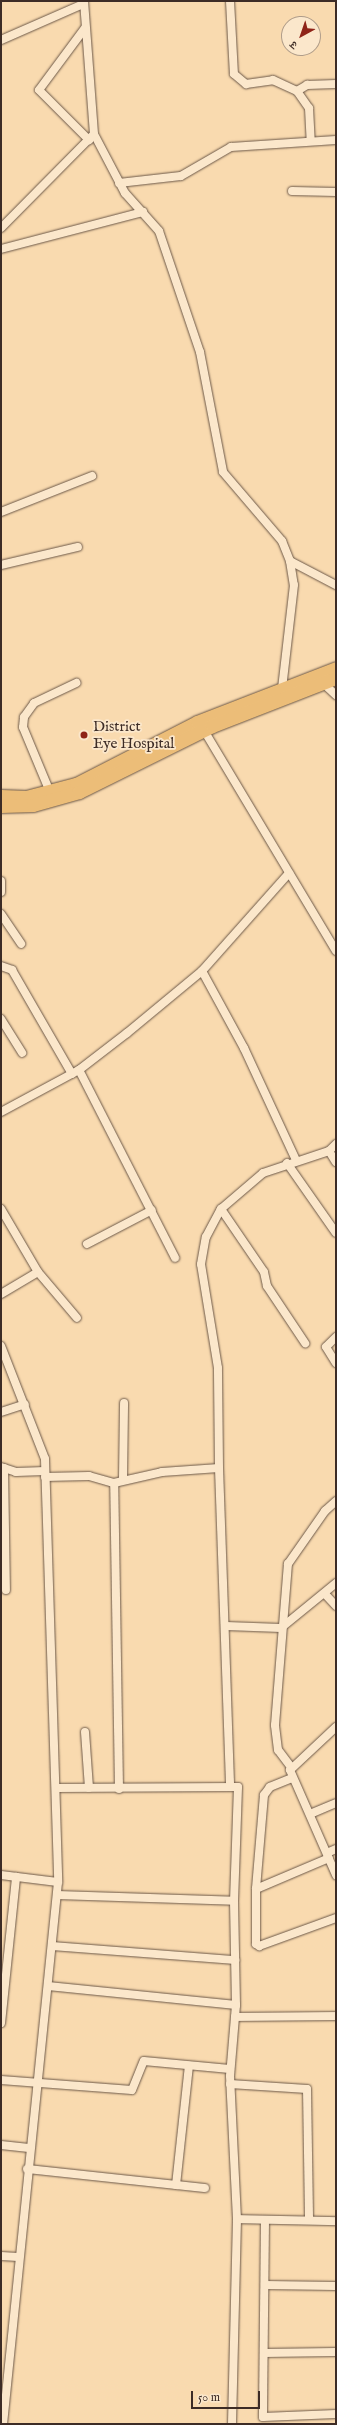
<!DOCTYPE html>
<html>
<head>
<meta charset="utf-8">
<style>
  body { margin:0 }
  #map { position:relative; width:337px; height:2425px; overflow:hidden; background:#f9daaf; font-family:"IM FELL English","Noto Serif Devanagari",serif }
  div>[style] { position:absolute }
  .roads { filter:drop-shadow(0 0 1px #6c5848) drop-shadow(0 0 1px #6c5848) }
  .minor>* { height:8px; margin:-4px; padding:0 4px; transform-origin:4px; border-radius:4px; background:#fbe7cb }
  .primary>* { height:13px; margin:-6.5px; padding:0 6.5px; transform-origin:6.5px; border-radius:6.5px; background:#ecbd78 }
  .dots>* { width:11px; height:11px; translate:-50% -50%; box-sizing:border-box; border:2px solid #fbe7cb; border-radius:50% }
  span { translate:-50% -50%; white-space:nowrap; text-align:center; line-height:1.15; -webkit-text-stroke:3.5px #fbe7cb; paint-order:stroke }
  .poi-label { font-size:15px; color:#3d2c26 }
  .left { translate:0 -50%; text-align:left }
  .frame { position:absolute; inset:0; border:2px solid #3d2c26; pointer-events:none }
  .north { position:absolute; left:281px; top:16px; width:40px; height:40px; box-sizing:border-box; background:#fbe7cb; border:1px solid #af9c89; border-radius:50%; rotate:220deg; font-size:11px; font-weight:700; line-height:16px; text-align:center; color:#3d2c26 }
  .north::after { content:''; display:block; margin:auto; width:14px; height:18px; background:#8f2418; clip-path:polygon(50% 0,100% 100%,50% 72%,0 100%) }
  .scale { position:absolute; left:191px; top:2391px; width:69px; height:18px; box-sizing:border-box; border:2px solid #3d2c26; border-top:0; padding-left:5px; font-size:12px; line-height:14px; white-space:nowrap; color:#3d2c26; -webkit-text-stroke:3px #fbe7cb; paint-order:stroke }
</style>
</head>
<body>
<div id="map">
  <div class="roads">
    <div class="minor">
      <div style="left:84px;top:1px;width:133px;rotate:85.7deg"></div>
      <div style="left:94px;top:134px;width:67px;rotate:62.3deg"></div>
      <div style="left:125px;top:193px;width:51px;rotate:48.2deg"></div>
      <div style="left:159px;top:231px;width:128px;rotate:71.3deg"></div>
      <div style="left:200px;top:352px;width:122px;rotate:79.1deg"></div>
      <div style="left:223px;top:472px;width:91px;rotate:49.5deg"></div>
      <div style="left:282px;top:541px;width:22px;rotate:68deg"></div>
      <div style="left:290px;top:561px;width:24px;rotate:81deg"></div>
      <div style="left:294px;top:585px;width:105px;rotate:96.6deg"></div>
      <div style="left:230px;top:1px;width:73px;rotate:86.9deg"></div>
      <div style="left:234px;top:74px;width:16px;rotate:40deg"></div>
      <div style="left:246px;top:84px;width:27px;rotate:-8deg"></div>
      <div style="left:273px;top:80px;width:26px;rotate:25deg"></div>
      <div style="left:297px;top:91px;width:21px;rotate:55deg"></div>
      <div style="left:309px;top:108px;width:33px;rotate:87deg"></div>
      <div style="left:85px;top:28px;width:77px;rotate:126.6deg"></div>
      <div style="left:39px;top:90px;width:71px;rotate:45deg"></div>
      <div style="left:1px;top:40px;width:90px;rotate:-23.7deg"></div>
      <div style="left:297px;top:91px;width:12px;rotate:-31deg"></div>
      <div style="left:307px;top:85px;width:29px;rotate:-2deg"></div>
      <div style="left:119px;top:183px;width:62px;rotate:-6.4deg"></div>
      <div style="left:181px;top:176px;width:58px;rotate:-30.1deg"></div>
      <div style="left:231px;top:147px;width:105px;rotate:-3.8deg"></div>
      <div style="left:292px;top:191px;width:44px;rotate:1.3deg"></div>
      <div style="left:1px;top:228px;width:129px;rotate:-45.3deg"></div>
      <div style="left:1px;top:249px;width:147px;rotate:-14.6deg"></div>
      <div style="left:1px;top:512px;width:98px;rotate:-21.6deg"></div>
      <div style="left:290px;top:561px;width:52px;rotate:27.6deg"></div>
      <div style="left:1px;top:565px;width:79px;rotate:-13.2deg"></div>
      <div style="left:323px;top:683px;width:18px;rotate:43deg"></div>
      <div style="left:202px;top:727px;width:261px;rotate:59.1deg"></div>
      <div style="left:50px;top:792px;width:70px;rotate:-112.6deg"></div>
      <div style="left:23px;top:727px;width:10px;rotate:-84deg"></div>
      <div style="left:24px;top:717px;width:17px;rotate:-54deg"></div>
      <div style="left:34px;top:703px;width:47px;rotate:-25.5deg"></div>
      <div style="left:1px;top:881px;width:11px;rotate:90deg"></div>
      <div style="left:1px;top:914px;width:36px;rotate:56deg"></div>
      <div style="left:1px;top:966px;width:12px;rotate:20deg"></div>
      <div style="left:12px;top:970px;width:120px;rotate:60deg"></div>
      <div style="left:202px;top:971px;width:88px;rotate:61.4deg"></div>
      <div style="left:244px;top:1048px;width:123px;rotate:65.1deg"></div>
      <div style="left:1px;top:1019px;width:40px;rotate:58deg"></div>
      <div style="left:79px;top:1070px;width:211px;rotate:62.9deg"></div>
      <div style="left:1px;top:1112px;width:89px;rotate:-28.3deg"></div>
      <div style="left:79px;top:1070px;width:61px;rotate:-37.6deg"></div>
      <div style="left:127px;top:1033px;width:97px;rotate:-39.6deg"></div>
      <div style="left:202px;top:971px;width:131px;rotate:-48.4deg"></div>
      <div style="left:336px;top:1144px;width:10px;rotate:135deg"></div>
      <div style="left:329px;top:1151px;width:13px;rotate:58deg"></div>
      <div style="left:287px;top:1163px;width:85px;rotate:55deg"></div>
      <div style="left:1px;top:1209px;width:73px;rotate:59.6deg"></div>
      <div style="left:38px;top:1272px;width:60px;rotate:49.7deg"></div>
      <div style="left:221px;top:1209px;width:76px;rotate:55.7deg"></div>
      <div style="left:264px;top:1272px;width:14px;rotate:78deg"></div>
      <div style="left:267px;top:1286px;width:69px;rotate:56.3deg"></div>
      <div style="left:87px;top:1244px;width:73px;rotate:-27.6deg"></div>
      <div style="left:1px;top:1294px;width:43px;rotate:-30.7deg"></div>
      <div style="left:336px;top:1337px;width:14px;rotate:135deg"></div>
      <div style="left:326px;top:1347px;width:19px;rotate:58deg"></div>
      <div style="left:1px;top:1346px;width:121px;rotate:68.7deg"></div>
      <div style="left:45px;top:1459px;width:423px;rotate:88.2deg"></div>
      <div style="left:58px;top:1882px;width:545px;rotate:95.79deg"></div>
      <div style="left:1px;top:1412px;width:25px;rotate:-18deg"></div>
      <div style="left:1px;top:1467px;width:16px;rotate:18deg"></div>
      <div style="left:16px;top:1472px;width:29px;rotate:-2deg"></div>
      <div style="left:4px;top:1468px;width:122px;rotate:89.1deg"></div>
      <div style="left:219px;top:1468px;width:319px;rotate:88deg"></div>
      <div style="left:45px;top:1477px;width:44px;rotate:-1.3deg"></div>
      <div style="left:89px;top:1476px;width:26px;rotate:16deg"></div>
      <div style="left:123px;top:1478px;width:75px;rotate:-89.2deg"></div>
      <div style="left:325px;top:1594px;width:16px;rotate:47deg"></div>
      <div style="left:226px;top:1626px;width:55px;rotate:2.1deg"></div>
      <div style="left:281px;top:1628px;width:71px;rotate:-39.3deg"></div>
      <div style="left:336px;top:1727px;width:63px;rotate:136.9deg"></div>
      <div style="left:290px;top:1770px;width:115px;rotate:66.3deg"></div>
      <div style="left:85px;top:1732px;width:56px;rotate:85.9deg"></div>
      <div style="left:291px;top:1767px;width:21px;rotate:-127deg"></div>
      <div style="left:278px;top:1750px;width:25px;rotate:-97deg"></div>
      <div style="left:275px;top:1725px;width:162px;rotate:-85.4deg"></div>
      <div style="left:288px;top:1564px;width:65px;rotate:-55.1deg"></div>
      <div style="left:325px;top:1511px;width:15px;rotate:-42deg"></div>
      <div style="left:292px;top:1778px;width:24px;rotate:158deg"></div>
      <div style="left:270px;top:1787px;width:10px;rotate:127deg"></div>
      <div style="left:264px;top:1795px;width:94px;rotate:94.9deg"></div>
      <div style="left:256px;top:1889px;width:55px;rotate:90deg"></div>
      <div style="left:256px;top:1944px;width:4px;rotate:34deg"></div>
      <div style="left:259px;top:1946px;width:82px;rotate:-20deg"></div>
      <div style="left:56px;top:1788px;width:182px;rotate:-0.3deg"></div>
      <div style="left:238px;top:1787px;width:114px;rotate:92deg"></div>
      <div style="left:234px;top:1901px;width:104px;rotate:88.9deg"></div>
      <div style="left:236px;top:2005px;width:71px;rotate:94.8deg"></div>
      <div style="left:230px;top:2076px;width:143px;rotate:87.2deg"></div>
      <div style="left:237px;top:2219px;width:205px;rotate:91.4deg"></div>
      <div style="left:119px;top:1789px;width:306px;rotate:-90.9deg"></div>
      <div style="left:114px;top:1483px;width:49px;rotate:-12.9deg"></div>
      <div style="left:162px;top:1472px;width:57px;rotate:-4deg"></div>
      <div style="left:219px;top:1468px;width:100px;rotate:-90.6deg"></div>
      <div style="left:218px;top:1368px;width:105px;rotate:-99.3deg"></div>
      <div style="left:201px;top:1264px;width:27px;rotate:-80deg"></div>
      <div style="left:206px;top:1237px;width:32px;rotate:-62deg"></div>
      <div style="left:221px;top:1209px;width:55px;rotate:-40.6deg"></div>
      <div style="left:263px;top:1173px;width:70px;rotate:-18.4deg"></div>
      <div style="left:310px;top:1814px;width:28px;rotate:-23deg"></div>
      <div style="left:327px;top:1853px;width:10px;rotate:-24deg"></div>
      <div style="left:1px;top:1875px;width:57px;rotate:7deg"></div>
      <div style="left:256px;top:1889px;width:79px;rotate:-23deg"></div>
      <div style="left:57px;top:1895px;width:177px;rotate:1.9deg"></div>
      <div style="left:52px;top:1946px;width:184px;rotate:4.4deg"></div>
      <div style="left:48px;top:1986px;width:189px;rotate:5.8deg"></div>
      <div style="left:235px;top:2017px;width:101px;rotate:-0.6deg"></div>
      <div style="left:1px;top:2023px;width:147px;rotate:-84.1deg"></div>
      <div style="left:1px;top:2080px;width:131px;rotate:4.4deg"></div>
      <div style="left:132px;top:2090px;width:31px;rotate:-68deg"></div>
      <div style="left:144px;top:2061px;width:86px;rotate:5.3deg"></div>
      <div style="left:230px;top:2084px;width:77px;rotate:3.7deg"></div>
      <div style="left:307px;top:2089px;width:131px;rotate:89.1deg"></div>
      <div style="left:1px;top:2145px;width:28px;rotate:6deg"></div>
      <div style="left:27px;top:2169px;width:179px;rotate:6.1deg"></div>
      <div style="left:176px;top:2185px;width:120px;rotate:-83.8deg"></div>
      <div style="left:237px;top:2219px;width:99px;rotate:1.2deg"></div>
      <div style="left:265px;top:2220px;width:197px;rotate:90.6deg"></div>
      <div style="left:263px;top:2417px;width:73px;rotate:-2.4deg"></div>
      <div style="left:1px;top:2256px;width:17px;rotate:3deg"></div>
      <div style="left:265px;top:2285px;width:71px;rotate:0.8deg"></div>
      <div style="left:264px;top:2353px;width:72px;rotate:-0.8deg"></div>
    </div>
    <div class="primary">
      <div style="left:1px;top:796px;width:25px;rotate:2deg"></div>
      <div style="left:26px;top:797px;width:52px;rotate:-14.6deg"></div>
      <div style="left:76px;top:784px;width:136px;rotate:-27.1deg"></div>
      <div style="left:197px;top:722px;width:149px;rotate:-21.2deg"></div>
      <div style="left:1px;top:806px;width:32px;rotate:-2deg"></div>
      <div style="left:33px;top:805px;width:48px;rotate:-15.8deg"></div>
      <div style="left:79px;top:792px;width:148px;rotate:-26.4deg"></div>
      <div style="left:212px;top:726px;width:133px;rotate:-21.2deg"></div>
    </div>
  </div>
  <div class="dots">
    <div style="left:84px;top:735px;background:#8f2418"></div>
  </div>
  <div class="poi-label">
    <span class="left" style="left:93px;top:735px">District<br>Eye Hospital</span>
  </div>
  <div class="frame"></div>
  <div class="north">उ</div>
  <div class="scale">50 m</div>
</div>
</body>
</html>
